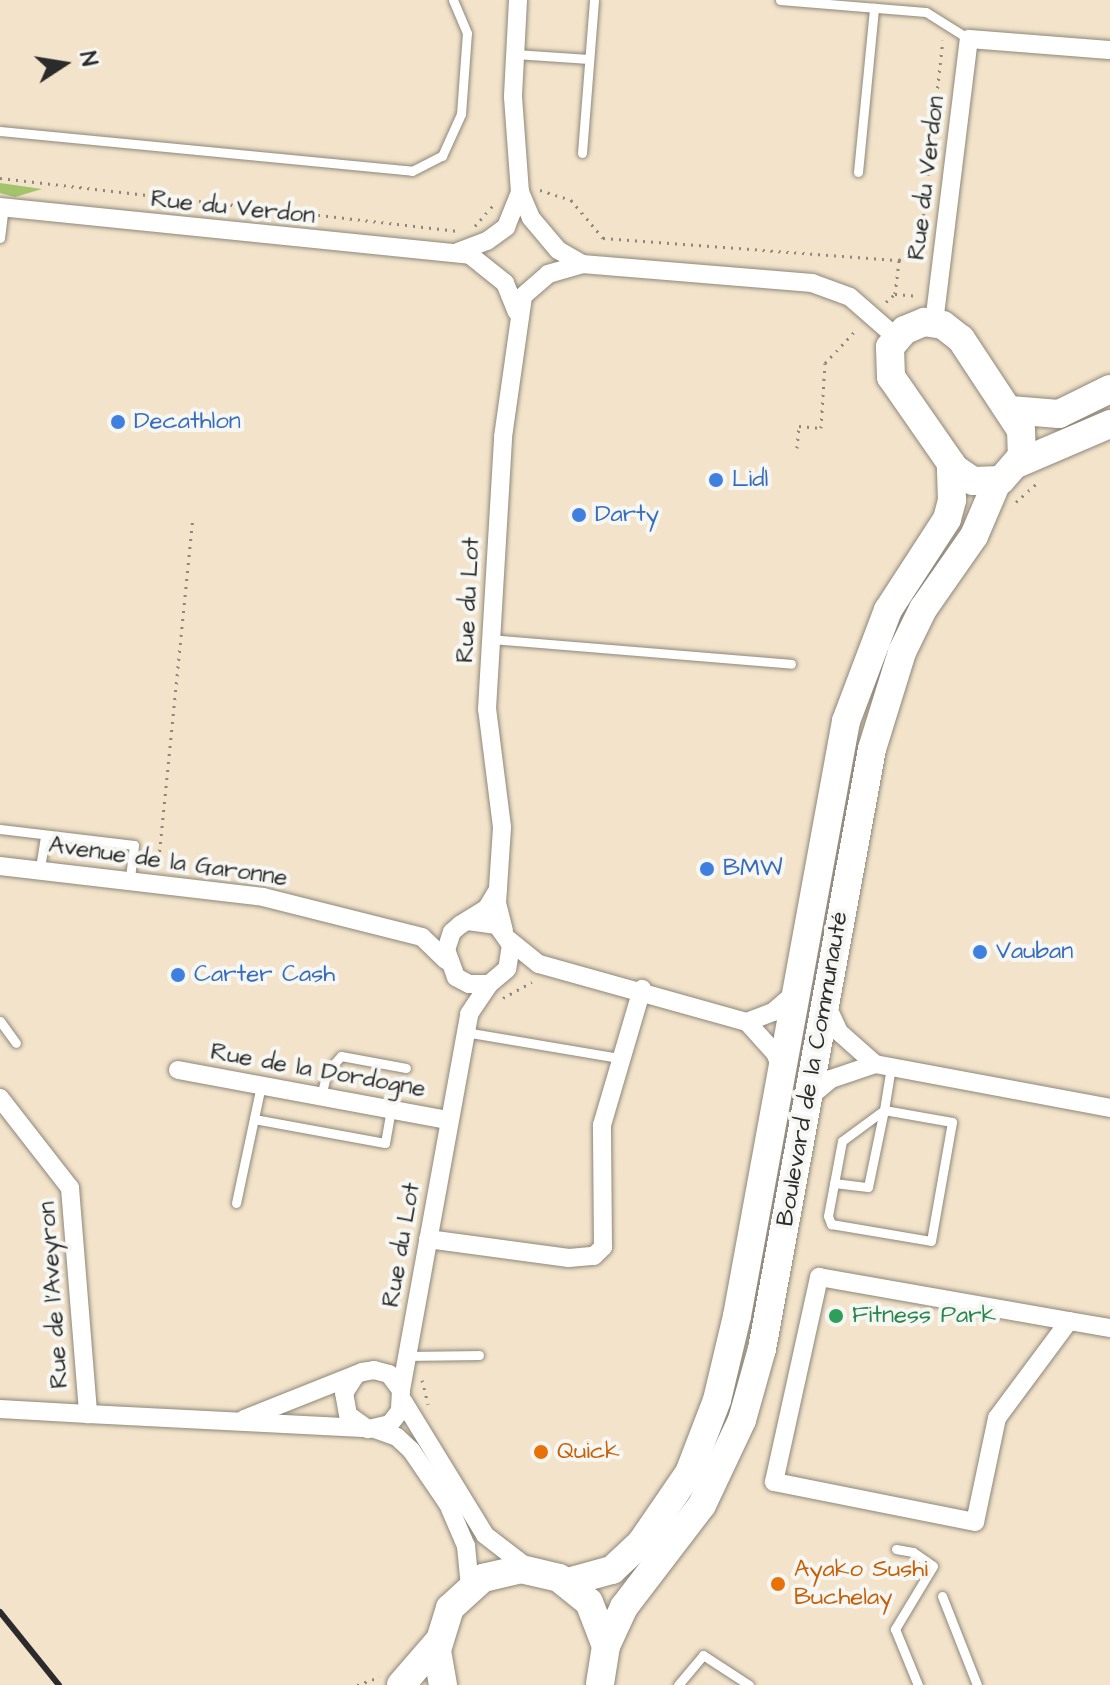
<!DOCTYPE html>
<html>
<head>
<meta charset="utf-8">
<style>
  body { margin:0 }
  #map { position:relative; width:1110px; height:1685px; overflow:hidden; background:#f2e3ca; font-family:"Architects Daughter",sans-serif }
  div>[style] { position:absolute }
  .green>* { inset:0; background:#a4c46c }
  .path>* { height:3px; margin-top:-1.5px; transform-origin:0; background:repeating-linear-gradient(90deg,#8e877a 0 2px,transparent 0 8px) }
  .roads { filter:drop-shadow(0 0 2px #8e877a) drop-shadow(0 0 2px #8e877a) }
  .service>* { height:9px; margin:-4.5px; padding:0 4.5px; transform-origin:4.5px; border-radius:4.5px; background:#fff }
  .minor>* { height:18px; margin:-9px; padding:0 9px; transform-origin:9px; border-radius:9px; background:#fff }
  .primary>* { height:28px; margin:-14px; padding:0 14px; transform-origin:14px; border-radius:14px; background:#fff }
  .rail>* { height:6px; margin:-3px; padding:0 3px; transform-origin:3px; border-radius:3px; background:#2b2b2b }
  .dots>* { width:22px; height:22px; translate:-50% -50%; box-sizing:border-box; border:4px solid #f6f6f2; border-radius:50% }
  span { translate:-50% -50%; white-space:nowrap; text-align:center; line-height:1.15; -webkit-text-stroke:8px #f6f6f2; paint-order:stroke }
  .street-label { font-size:24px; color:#2b2b2b }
  .shop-label { font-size:24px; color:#366cbe }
  .left { translate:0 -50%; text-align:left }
  .leisure-label { font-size:24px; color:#27864d }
  .food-label { font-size:24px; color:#c56008 }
  .north { position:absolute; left:24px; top:24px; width:80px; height:80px; -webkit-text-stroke:6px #f6f6f2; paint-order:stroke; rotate:78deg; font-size:22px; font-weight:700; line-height:32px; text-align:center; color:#2b2b2b }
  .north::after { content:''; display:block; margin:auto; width:28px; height:36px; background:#2b2b2b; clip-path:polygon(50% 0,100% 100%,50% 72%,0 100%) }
</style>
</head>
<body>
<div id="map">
  <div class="green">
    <div style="clip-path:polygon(0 183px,42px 189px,15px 197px,0 193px)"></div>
  </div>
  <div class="path">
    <div style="left:0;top:178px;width:461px;rotate:6.6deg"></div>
    <div style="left:540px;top:190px;width:33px;rotate:18deg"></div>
    <div style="left:571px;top:200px;width:50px;rotate:49.9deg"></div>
    <div style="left:603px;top:238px;width:297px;rotate:4.3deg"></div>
    <div style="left:475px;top:226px;width:29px;rotate:-49deg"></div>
    <div style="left:895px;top:294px;width:34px;rotate:-83deg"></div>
    <div style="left:899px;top:260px;width:25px;rotate:-32deg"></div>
    <div style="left:920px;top:247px;width:208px;rotate:-83.7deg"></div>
    <div style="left:886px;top:302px;width:12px;rotate:-42deg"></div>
    <div style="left:895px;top:294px;width:24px;rotate:5deg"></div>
    <div style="left:797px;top:448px;width:22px;rotate:-85deg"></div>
    <div style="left:799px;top:426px;width:22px;rotate:5deg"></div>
    <div style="left:821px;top:428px;width:65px;rotate:-86.5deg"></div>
    <div style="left:825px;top:363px;width:47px;rotate:-46.7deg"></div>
    <div style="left:1016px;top:502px;width:28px;rotate:-42deg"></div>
    <div style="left:158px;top:867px;width:352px;rotate:-84.3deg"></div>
    <div style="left:503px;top:998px;width:33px;rotate:-29deg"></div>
    <div style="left:422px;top:1380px;width:25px;rotate:76deg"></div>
    <div style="left:357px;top:1685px;width:24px;rotate:-19deg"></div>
  </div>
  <div class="roads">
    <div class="service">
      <div style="left:780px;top:0;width:146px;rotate:4.7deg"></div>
      <div style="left:926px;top:12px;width:51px;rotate:32.1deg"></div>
      <div style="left:515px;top:54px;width:74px;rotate:3.9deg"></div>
      <div style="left:0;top:131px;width:414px;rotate:5.5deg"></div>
      <div style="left:412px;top:171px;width:34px;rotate:-27deg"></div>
      <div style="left:442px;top:156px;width:46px;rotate:-65.7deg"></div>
      <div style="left:461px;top:114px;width:81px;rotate:-85.8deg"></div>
      <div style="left:467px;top:33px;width:36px;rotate:-113deg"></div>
      <div style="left:582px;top:153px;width:153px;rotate:-85.5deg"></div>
      <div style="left:858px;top:172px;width:165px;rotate:-84.4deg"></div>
      <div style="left:0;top:238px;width:31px;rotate:-83deg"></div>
      <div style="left:490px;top:639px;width:302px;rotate:4.7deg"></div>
      <div style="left:0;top:829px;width:135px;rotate:6.8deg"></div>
      <div style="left:134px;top:845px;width:34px;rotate:97deg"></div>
      <div style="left:40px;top:868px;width:33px;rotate:-81deg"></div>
      <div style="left:0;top:1021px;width:27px;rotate:54deg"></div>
      <div style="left:465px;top:1032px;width:156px;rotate:9.6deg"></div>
      <div style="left:321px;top:1096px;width:25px;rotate:-76deg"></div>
      <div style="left:327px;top:1072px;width:21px;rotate:-49deg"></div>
      <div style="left:341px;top:1056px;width:66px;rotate:10.5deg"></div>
      <div style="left:884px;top:1110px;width:52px;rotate:143.6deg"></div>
      <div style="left:842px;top:1141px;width:76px;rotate:100.6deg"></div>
      <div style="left:828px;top:1216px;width:9px;rotate:69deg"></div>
      <div style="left:831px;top:1224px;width:101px;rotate:9.6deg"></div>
      <div style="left:931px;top:1241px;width:121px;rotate:-80deg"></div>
      <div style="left:952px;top:1122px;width:69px;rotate:-170deg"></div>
      <div style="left:884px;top:1110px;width:44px;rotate:-80.8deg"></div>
      <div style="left:254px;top:1119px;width:133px;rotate:10.4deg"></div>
      <div style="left:385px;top:1143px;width:35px;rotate:-80deg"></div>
      <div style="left:834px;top:1183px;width:34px;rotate:7deg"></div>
      <div style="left:868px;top:1187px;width:79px;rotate:-78.3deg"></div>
      <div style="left:236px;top:1203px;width:121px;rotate:-78deg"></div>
      <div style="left:408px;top:1356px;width:71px;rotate:-0.8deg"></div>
      <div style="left:896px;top:1549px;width:17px;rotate:10deg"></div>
      <div style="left:913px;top:1552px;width:24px;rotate:35deg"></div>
      <div style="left:933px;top:1566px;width:74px;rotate:121.1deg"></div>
      <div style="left:895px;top:1629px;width:61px;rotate:67.7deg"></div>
      <div style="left:942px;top:1596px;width:96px;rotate:68.5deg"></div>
      <div style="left:678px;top:1685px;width:39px;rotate:-50deg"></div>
      <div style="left:703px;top:1655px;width:55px;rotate:33.1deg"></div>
    </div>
    <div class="minor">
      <div style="left:518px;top:0;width:97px;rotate:93deg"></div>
      <div style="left:513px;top:97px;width:95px;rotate:85.8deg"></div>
      <div style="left:520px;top:192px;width:28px;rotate:67deg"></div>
      <div style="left:531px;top:218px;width:42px;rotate:49.8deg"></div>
      <div style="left:558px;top:250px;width:28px;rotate:30deg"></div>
      <div style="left:0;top:207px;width:472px;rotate:5.8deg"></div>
      <div style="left:470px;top:255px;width:45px;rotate:38.7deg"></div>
      <div style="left:505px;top:283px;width:31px;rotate:68deg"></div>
      <div style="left:458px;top:252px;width:31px;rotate:-21deg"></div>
      <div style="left:487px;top:241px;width:24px;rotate:-36deg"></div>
      <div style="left:506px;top:227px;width:38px;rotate:-68deg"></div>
      <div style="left:934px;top:323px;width:286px;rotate:-83deg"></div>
      <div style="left:969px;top:39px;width:141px;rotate:4.5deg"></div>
      <div style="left:0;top:866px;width:265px;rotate:6.7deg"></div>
      <div style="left:263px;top:897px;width:164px;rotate:14.1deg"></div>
      <div style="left:422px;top:937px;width:33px;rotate:44deg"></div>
      <div style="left:468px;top:921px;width:29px;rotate:8deg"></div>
      <div style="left:497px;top:925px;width:24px;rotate:55deg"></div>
      <div style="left:511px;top:945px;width:24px;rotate:99deg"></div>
      <div style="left:507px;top:969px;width:23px;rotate:140deg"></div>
      <div style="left:489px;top:984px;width:20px;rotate:180deg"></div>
      <div style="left:469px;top:984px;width:15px;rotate:-152deg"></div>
      <div style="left:456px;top:977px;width:29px;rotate:-110deg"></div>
      <div style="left:446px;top:950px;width:19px;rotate:-72deg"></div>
      <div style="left:452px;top:932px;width:11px;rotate:-41deg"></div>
      <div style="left:460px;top:925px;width:32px;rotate:-32deg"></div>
      <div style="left:487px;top:908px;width:21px;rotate:-59deg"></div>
      <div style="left:504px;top:931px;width:29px;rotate:-104deg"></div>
      <div style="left:497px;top:903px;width:76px;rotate:-86.2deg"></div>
      <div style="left:502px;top:827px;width:119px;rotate:-97.2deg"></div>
      <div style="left:487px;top:709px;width:272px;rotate:-86.6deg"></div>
      <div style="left:503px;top:437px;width:142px;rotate:-81.9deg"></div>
      <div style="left:523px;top:296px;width:33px;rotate:-41deg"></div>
      <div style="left:548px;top:274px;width:35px;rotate:-16deg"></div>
      <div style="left:582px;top:264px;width:231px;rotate:4.7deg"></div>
      <div style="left:812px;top:283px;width:40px;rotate:20.2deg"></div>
      <div style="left:850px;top:297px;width:62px;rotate:41.1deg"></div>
      <div style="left:509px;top:940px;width:38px;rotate:39deg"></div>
      <div style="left:539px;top:964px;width:216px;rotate:15.6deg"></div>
      <div style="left:747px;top:1022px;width:42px;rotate:47.9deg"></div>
      <div style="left:775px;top:1053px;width:18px;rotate:68deg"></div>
      <div style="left:747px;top:1022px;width:28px;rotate:-21deg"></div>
      <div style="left:773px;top:1012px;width:29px;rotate:-41deg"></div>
      <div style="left:875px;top:1064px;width:239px;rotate:10.6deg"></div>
      <div style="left:178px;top:1070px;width:276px;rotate:10.5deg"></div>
      <div style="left:0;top:1098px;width:114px;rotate:52.1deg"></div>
      <div style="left:70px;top:1188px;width:227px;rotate:85.4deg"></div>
      <div style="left:88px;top:1414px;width:275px;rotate:2.9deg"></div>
      <div style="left:807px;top:1099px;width:31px;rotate:-40deg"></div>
      <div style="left:831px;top:1079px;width:46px;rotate:-18.8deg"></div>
      <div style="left:875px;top:1064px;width:48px;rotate:-138.4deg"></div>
      <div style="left:839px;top:1032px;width:31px;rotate:-115deg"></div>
      <div style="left:428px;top:1239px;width:142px;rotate:7.7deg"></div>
      <div style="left:569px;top:1258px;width:25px;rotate:-5deg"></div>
      <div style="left:594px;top:1256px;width:13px;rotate:-45deg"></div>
      <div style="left:603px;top:1247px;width:122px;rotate:-90.5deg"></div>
      <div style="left:602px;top:1125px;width:142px;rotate:-73.6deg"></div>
      <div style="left:1069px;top:1321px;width:121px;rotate:126.6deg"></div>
      <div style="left:997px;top:1418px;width:106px;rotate:101.9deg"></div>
      <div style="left:975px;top:1522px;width:205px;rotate:-168.7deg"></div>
      <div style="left:774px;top:1482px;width:210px;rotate:-77.6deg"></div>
      <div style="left:819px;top:1277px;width:254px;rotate:10deg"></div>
      <div style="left:1069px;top:1321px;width:42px;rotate:9.7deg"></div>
      <div style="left:401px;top:1390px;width:382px;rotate:-79.7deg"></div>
      <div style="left:469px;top:1014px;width:36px;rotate:-56deg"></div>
      <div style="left:403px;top:1401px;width:157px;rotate:58.5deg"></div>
      <div style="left:485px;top:1535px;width:56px;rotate:37.7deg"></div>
      <div style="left:0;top:1409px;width:88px;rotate:3.3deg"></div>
      <div style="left:244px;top:1419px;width:127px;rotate:-21.7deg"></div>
      <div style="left:362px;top:1372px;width:12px;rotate:-9deg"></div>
      <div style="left:374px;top:1370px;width:16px;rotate:15deg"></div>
      <div style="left:389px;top:1374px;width:20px;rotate:53deg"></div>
      <div style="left:401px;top:1390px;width:21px;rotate:93deg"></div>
      <div style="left:400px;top:1411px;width:16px;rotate:128deg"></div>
      <div style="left:390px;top:1424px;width:23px;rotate:167deg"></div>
      <div style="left:368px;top:1429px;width:24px;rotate:-145deg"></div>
      <div style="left:348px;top:1415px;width:22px;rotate:-100deg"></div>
      <div style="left:344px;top:1393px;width:20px;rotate:-57deg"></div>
      <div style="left:375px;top:1429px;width:23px;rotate:20deg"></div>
      <div style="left:397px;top:1437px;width:19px;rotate:43deg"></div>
      <div style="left:411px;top:1450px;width:65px;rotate:55.6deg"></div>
      <div style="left:448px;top:1504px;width:46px;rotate:66.8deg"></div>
      <div style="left:466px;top:1546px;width:41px;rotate:84.4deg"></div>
    </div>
    <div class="primary">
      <div style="left:924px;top:322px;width:19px;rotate:9deg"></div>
      <div style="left:943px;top:325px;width:23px;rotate:38deg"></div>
      <div style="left:961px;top:339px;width:109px;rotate:56.6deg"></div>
      <div style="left:1021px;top:430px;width:26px;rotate:88deg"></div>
      <div style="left:1022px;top:456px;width:32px;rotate:131deg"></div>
      <div style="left:1001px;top:480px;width:28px;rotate:178deg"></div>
      <div style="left:973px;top:481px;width:22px;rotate:-146deg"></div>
      <div style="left:955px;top:469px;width:112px;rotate:-124.8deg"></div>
      <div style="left:891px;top:377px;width:30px;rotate:-92deg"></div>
      <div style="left:890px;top:347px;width:23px;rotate:-49deg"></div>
      <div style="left:905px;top:330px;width:21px;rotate:-23deg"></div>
      <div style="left:1010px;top:410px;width:49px;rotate:4.7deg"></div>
      <div style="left:1059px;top:414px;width:57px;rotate:-26.1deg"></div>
      <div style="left:1019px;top:463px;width:99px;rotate:-23.2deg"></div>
      <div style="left:568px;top:1582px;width:46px;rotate:-15.3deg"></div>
      <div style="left:612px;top:1570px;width:40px;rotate:-43deg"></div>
      <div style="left:641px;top:1543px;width:85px;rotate:-55.6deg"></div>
      <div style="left:689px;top:1473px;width:78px;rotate:-69deg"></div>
      <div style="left:717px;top:1400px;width:86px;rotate:-76.6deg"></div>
      <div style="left:737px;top:1316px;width:605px;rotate:-79.62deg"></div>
      <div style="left:846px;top:721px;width:119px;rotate:-69.3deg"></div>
      <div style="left:888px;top:610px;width:108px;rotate:-57deg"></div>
      <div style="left:947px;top:519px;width:20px;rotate:-75deg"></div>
      <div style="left:952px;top:500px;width:37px;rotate:-92deg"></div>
      <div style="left:606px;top:1646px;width:43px;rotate:-65.2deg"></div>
      <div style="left:624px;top:1607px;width:128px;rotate:-52.6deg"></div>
      <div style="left:702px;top:1505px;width:94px;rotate:-64.8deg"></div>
      <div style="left:742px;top:1420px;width:74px;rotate:-74.3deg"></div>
      <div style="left:762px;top:1349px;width:610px;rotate:-79.61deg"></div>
      <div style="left:872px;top:749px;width:102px;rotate:-72.8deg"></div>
      <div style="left:902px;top:652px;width:48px;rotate:-64deg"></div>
      <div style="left:923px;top:609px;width:89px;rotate:-55.1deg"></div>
      <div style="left:974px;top:536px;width:59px;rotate:-66.9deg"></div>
      <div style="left:401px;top:1685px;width:57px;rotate:-49.3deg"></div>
      <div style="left:443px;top:1685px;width:36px;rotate:-100deg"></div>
      <div style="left:437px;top:1650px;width:44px;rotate:-72.8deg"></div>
      <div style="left:450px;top:1608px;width:45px;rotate:-42.3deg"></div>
      <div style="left:483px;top:1578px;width:39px;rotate:-13deg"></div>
      <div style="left:521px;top:1569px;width:39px;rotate:13deg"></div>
      <div style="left:559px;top:1578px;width:38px;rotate:39deg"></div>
      <div style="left:589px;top:1602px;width:47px;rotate:68.9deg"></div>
      <div style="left:606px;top:1646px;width:39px;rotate:99deg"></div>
    </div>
  </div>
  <div class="rail">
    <div style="left:0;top:1612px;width:94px;rotate:51.1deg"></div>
  </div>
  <div class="dots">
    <div style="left:118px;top:422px;background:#3f7fe0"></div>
    <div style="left:716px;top:480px;background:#3f7fe0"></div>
    <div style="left:579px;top:515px;background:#3f7fe0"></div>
    <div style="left:707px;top:869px;background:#3f7fe0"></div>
    <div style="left:980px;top:952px;background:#3f7fe0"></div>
    <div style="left:178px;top:975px;background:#3f7fe0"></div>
    <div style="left:836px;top:1316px;background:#2e9e5b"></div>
    <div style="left:541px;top:1452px;background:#e8710a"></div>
    <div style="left:778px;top:1584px;background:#e8710a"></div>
  </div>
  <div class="street-label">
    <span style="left:927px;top:178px;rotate:-83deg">Rue du Verdon</span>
    <span style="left:233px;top:208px;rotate:6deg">Rue du Verdon</span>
    <span style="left:469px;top:600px;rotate:-87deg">Rue du Lot</span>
    <span style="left:168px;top:862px;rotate:8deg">Avenue de la Garonne</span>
    <span style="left:813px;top:1069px;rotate:-80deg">Boulevard de la Communauté</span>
    <span style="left:318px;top:1071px;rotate:10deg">Rue de la Dordogne</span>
    <span style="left:402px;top:1245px;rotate:-80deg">Rue du Lot</span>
    <span style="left:54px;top:1295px;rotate:-94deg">Rue de l'Aveyron</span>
  </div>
  <div class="shop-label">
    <span class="left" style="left:134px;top:422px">Decathlon</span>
    <span class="left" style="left:732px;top:480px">Lidl</span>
    <span class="left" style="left:595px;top:515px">Darty</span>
    <span class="left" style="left:723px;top:869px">BMW</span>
    <span class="left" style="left:996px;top:952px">Vauban</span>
    <span class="left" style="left:194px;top:975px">Carter Cash</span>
  </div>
  <div class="leisure-label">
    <span class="left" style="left:852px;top:1316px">Fitness Park</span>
  </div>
  <div class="food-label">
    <span class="left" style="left:557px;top:1452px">Quick</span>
    <span class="left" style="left:794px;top:1584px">Ayako Sushi<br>Buchelay</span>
  </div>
  <div class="north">N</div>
</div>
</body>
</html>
